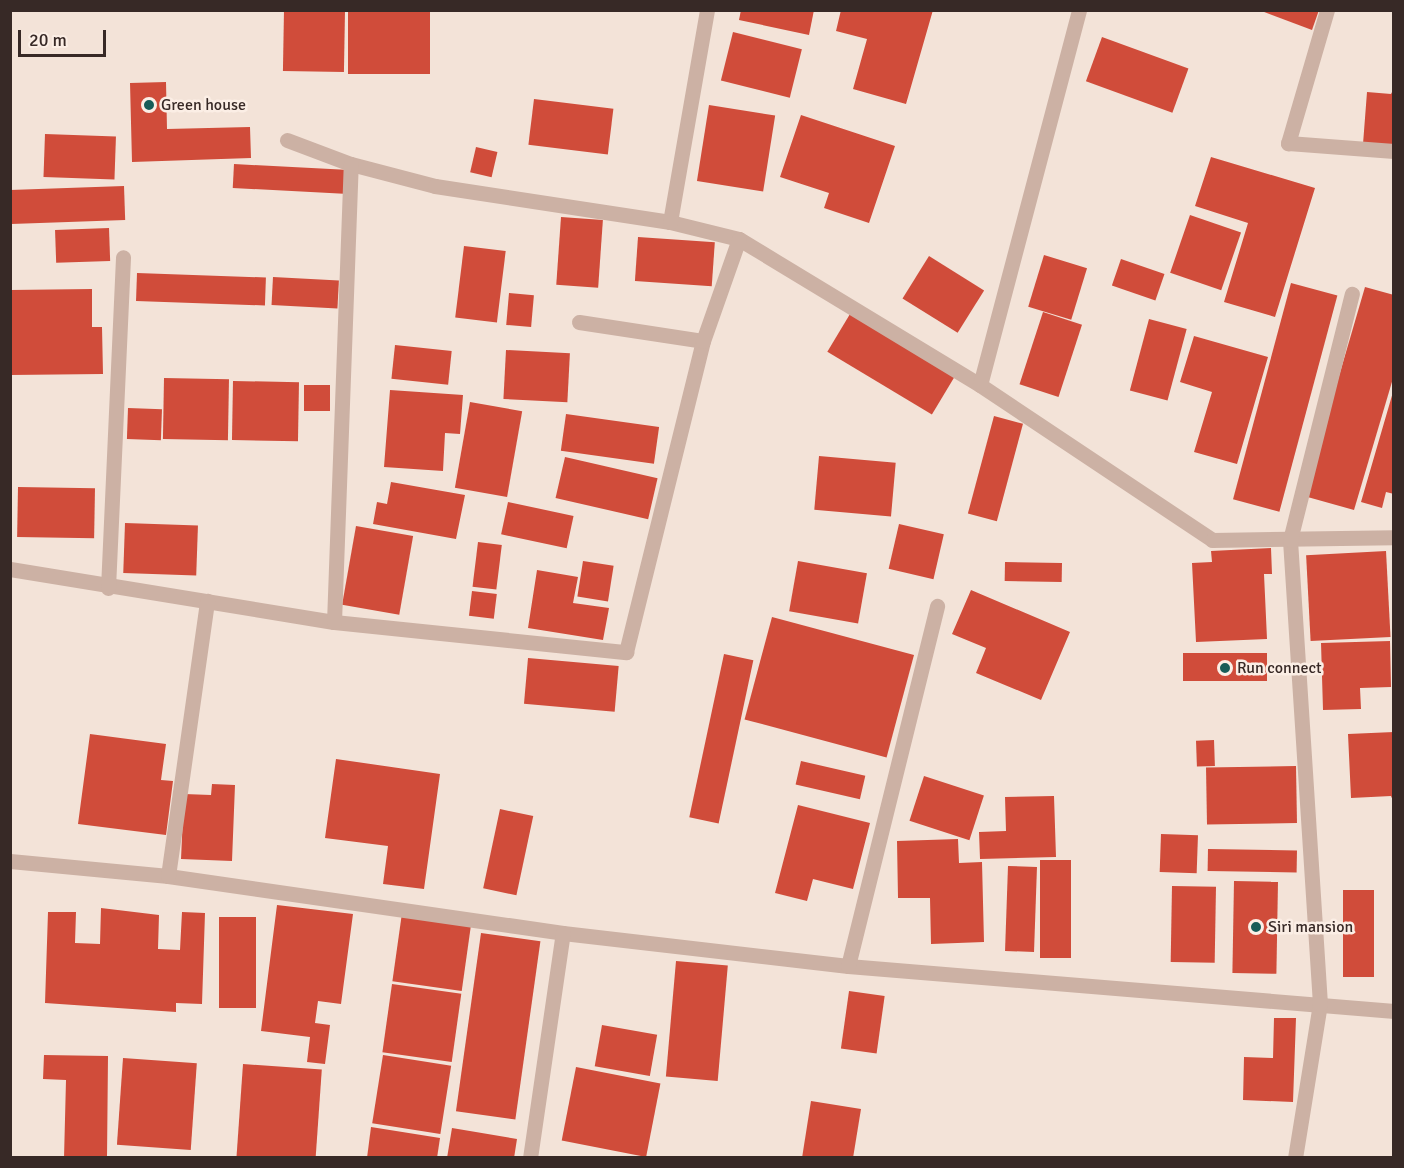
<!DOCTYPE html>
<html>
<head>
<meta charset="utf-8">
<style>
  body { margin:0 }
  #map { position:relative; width:1404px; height:1168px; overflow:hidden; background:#f3e3d8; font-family:Signika,sans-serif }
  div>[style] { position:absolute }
  .building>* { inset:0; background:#d04c3a; transform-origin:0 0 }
  .minor>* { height:15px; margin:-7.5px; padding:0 7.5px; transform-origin:7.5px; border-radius:7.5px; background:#ccb1a4 }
  .dots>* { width:16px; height:16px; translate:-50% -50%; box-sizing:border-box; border:3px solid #fbeee5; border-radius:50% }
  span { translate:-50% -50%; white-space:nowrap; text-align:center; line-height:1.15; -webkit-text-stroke:5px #fbeee5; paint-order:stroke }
  .poi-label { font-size:16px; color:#372926 }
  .left { translate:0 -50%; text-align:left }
  .frame { position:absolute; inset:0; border:12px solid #372926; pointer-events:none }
  .scale { position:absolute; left:18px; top:30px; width:88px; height:27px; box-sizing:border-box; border:3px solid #372926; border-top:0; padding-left:8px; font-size:18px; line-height:21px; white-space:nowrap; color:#372926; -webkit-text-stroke:4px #fbeee5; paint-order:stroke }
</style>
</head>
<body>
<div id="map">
  <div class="building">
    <div style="left:284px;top:10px;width:61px;height:61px;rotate:1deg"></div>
    <div style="left:348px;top:10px;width:82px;height:64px"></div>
    <div style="clip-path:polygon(741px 10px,814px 10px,809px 35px,739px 20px)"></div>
    <div style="clip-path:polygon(841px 10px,933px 10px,906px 104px,853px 89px,867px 39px,836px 31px)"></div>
    <div style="clip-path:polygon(1259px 10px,1319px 10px,1312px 30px)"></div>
    <div style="left:733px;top:32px;width:71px;height:50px;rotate:14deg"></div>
    <div style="left:1102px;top:37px;width:92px;height:47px;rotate:20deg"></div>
    <div style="clip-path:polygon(166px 82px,167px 129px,250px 127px,251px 158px,132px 162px,130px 83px)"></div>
    <div style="clip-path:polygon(1394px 88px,1394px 146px,1363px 144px,1367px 92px,1391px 94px)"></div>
    <div style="left:534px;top:99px;width:80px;height:46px;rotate:7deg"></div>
    <div style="left:709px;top:105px;width:67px;height:77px;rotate:9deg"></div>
    <div style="clip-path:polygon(801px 115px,895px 146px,869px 223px,824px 208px,829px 193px,780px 177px)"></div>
    <div style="left:45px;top:134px;width:71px;height:43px;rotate:2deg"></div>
    <div style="left:476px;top:147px;width:22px;height:26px;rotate:13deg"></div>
    <div style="clip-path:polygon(1211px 157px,1315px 188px,1275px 317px,1224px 302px,1248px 223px,1195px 206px)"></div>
    <div style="left:234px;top:164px;width:111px;height:24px;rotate:3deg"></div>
    <div style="left:124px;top:186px;width:34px;height:114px;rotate:88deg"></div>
    <div style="left:1190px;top:215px;width:54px;height:61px;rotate:19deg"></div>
    <div style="left:561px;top:217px;width:42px;height:68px;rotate:4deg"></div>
    <div style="left:109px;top:228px;width:33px;height:54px;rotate:88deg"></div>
    <div style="left:638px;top:237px;width:77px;height:44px;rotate:4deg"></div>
    <div style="left:464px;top:246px;width:42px;height:72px;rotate:7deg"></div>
    <div style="left:1044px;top:255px;width:45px;height:54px;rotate:17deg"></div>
    <div style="left:929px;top:256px;width:65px;height:50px;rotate:32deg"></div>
    <div style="left:1121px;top:259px;width:46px;height:28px;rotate:19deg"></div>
    <div style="left:137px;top:273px;width:129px;height:28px;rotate:2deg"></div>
    <div style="left:273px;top:277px;width:66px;height:28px;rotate:3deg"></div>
    <div style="left:1291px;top:283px;width:48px;height:224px;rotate:15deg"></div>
    <div style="clip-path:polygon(1365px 287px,1394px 295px,1394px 375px,1354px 510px,1304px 496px)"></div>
    <div style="clip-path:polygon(92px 289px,92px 327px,102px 327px,103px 374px,10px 375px,10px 290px)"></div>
    <div style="left:509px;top:293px;width:25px;height:32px;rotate:5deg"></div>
    <div style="left:1043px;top:312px;width:41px;height:76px;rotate:18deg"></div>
    <div style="left:850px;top:314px;width:122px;height:44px;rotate:31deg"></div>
    <div style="left:1149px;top:319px;width:39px;height:74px;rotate:15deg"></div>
    <div style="clip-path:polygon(1194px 336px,1268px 357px,1237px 464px,1194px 452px,1212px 392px,1180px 382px)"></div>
    <div style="left:395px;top:345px;width:57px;height:34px;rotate:6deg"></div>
    <div style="left:506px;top:350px;width:64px;height:49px;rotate:3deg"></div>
    <div style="left:164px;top:378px;width:65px;height:61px;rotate:1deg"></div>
    <div style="left:233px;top:381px;width:66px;height:59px;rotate:1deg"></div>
    <div style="left:304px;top:385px;width:26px;height:26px"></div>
    <div style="clip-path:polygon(390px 390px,463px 395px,460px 434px,445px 433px,443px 471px,384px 467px)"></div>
    <div style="clip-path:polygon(1393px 392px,1394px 494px,1386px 492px,1382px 508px,1361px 502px)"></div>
    <div style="left:470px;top:402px;width:53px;height:87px;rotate:10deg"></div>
    <div style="left:128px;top:408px;width:34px;height:31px;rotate:2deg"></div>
    <div style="left:566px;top:414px;width:94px;height:37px;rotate:8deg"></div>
    <div style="left:994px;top:416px;width:30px;height:101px;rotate:15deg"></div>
    <div style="left:819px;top:456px;width:77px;height:54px;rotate:5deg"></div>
    <div style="left:565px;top:457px;width:95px;height:42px;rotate:13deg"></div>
    <div style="clip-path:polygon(391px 482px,465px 495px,456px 539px,373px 524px,377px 502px,387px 504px)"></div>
    <div style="left:18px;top:487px;width:77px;height:50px;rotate:1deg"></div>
    <div style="left:508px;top:502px;width:67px;height:33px;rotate:12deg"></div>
    <div style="left:125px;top:523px;width:73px;height:50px;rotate:2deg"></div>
    <div style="left:899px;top:524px;width:46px;height:46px;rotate:13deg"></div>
    <div style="left:356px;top:526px;width:58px;height:80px;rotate:10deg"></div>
    <div style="left:478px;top:542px;width:24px;height:45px;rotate:7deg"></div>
    <div style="clip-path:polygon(1271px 548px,1272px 574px,1264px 574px,1267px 639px,1196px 642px,1192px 563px,1212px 562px,1211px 551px)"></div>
    <div style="left:1386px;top:551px;width:86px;height:80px;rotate:87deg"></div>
    <div style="left:583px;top:561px;width:31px;height:36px;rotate:9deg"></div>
    <div style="left:798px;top:561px;width:70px;height:51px;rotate:10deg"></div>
    <div style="left:1005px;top:562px;width:57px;height:19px;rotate:1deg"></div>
    <div style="clip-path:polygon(537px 570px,578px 577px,573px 603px,609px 608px,603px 640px,528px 628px)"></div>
    <div style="clip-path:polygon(971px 590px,1070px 632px,1041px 700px,976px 673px,986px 648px,952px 634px)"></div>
    <div style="left:472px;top:591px;width:25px;height:25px;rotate:7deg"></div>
    <div style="left:772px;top:617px;width:147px;height:106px;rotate:15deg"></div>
    <div style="clip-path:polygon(1390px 641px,1391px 687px,1360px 688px,1361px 709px,1323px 710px,1321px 643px)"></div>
    <div style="left:1267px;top:653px;width:28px;height:84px;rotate:90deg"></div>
    <div style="left:724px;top:654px;width:30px;height:167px;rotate:12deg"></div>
    <div style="left:528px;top:658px;width:91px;height:46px;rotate:5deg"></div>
    <div style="clip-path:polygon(1394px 732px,1394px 803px,1391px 796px,1351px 798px,1348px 734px)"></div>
    <div style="clip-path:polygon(90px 734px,166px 744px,161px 780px,173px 781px,166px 835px,78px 824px)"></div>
    <div style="left:1214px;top:740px;width:26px;height:18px;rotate:88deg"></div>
    <div style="clip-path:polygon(336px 759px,440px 774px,424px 889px,383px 884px,388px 846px,325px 838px)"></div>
    <div style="left:801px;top:761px;width:66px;height:24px;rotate:13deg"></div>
    <div style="left:1296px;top:766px;width:57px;height:90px;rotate:89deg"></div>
    <div style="left:924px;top:776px;width:63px;height:47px;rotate:18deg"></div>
    <div style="clip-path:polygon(212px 784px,235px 785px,232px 861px,181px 859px,184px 794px,211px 795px)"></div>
    <div style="clip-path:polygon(1054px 796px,1056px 857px,980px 859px,979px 832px,1006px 831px,1005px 797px)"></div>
    <div style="clip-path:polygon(798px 805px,870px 823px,853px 889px,813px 879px,807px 901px,775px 893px)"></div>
    <div style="left:500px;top:809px;width:34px;height:81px;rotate:12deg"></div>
    <div style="left:1161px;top:834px;width:37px;height:38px;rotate:2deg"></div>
    <div style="clip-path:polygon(958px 839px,959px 863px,982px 862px,984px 942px,931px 944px,930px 898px,898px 898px,897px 841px)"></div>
    <div style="left:1208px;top:849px;width:89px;height:22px;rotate:1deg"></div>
    <div style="left:1040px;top:860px;width:31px;height:98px"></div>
    <div style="left:1008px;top:866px;width:29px;height:85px;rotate:2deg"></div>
    <div style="left:1234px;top:881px;width:44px;height:92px;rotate:1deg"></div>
    <div style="left:1172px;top:886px;width:44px;height:76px;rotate:1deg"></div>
    <div style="left:1343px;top:890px;width:31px;height:87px"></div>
    <div style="clip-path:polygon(277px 905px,353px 914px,341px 1004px,318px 1001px,315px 1023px,330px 1025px,325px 1064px,307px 1062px,310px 1037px,261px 1031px)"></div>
    <div style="clip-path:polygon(101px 908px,159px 915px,158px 949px,180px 950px,182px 912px,205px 913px,202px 1004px,176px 1003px,176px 1012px,45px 1003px,48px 912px,76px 912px,75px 943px,100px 944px)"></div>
    <div style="left:402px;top:913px;width:70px;height:69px;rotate:8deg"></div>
    <div style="left:219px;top:917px;width:37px;height:91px"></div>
    <div style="left:481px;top:933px;width:60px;height:180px;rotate:8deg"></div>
    <div style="left:676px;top:961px;width:52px;height:116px;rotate:5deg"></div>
    <div style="left:392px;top:984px;width:70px;height:69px;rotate:8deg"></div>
    <div style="left:849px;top:991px;width:36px;height:58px;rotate:8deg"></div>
    <div style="clip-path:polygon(1274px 1018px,1296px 1018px,1293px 1102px,1243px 1100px,1244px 1057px,1273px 1058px)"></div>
    <div style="left:602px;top:1025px;width:56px;height:42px;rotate:10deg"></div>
    <div style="clip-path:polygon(44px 1055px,108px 1056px,107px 1158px,64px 1158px,66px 1080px,43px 1079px)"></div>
    <div style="left:383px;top:1055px;width:69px;height:69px;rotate:9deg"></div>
    <div style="left:123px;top:1058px;width:74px;height:87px;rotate:4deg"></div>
    <div style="left:243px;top:1064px;width:79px;height:94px;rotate:4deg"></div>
    <div style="left:576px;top:1067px;width:86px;height:75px;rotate:11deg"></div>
    <div style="clip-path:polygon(811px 1101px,861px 1109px,853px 1158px,802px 1158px)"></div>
    <div style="clip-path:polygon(371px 1127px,440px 1138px,437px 1158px,367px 1158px)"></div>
    <div style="clip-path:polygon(452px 1128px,517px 1139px,514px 1158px,447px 1158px)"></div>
  </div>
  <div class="minor">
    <div style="left:1327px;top:10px;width:139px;rotate:106.3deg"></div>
    <div style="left:1288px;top:143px;width:106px;rotate:4.3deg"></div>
    <div style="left:287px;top:140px;width:68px;rotate:20.6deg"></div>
    <div style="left:351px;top:164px;width:87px;rotate:14.7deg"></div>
    <div style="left:435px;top:186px;width:238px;rotate:8.7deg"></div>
    <div style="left:670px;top:222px;width:71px;rotate:13.8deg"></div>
    <div style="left:739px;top:239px;width:282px;rotate:31.2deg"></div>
    <div style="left:980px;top:385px;width:279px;rotate:33.7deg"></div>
    <div style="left:1212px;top:540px;width:182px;rotate:-0.9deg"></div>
    <div style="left:670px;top:222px;width:215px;rotate:-80.1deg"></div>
    <div style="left:579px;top:322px;width:125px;rotate:8.7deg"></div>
    <div style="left:980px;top:385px;width:388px;rotate:-75.2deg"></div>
    <div style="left:10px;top:569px;width:328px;rotate:9.3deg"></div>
    <div style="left:334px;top:622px;width:294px;rotate:5.9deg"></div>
    <div style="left:626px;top:652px;width:320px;rotate:-76.1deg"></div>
    <div style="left:703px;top:341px;width:108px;rotate:-70.6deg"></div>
    <div style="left:108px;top:588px;width:331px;rotate:-87.4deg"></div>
    <div style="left:334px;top:622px;width:458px;rotate:-87.9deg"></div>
    <div style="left:10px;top:861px;width:159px;rotate:5.4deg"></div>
    <div style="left:168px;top:876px;width:399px;rotate:8.2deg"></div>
    <div style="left:563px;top:933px;width:287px;rotate:6.6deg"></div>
    <div style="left:848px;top:966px;width:548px;rotate:4.71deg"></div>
    <div style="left:168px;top:876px;width:278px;rotate:-81.9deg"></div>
    <div style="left:848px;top:966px;width:371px;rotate:-76.1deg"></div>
    <div style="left:530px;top:1158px;width:227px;rotate:-81.7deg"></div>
    <div style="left:1295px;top:1158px;width:156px;rotate:-80.8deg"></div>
    <div style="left:1320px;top:1004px;width:465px;rotate:-93.7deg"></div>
    <div style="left:1290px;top:540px;width:254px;rotate:-75.9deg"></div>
  </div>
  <div class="dots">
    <div style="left:149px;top:105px;background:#185c58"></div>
    <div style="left:1225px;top:668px;background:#185c58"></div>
    <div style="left:1256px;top:927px;background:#185c58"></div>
  </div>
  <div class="poi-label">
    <span class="left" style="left:161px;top:105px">Green house</span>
    <span class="left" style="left:1237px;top:668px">Run connect</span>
    <span class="left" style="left:1268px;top:927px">Siri mansion</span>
  </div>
  <div class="frame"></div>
  <div class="scale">20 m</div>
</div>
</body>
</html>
